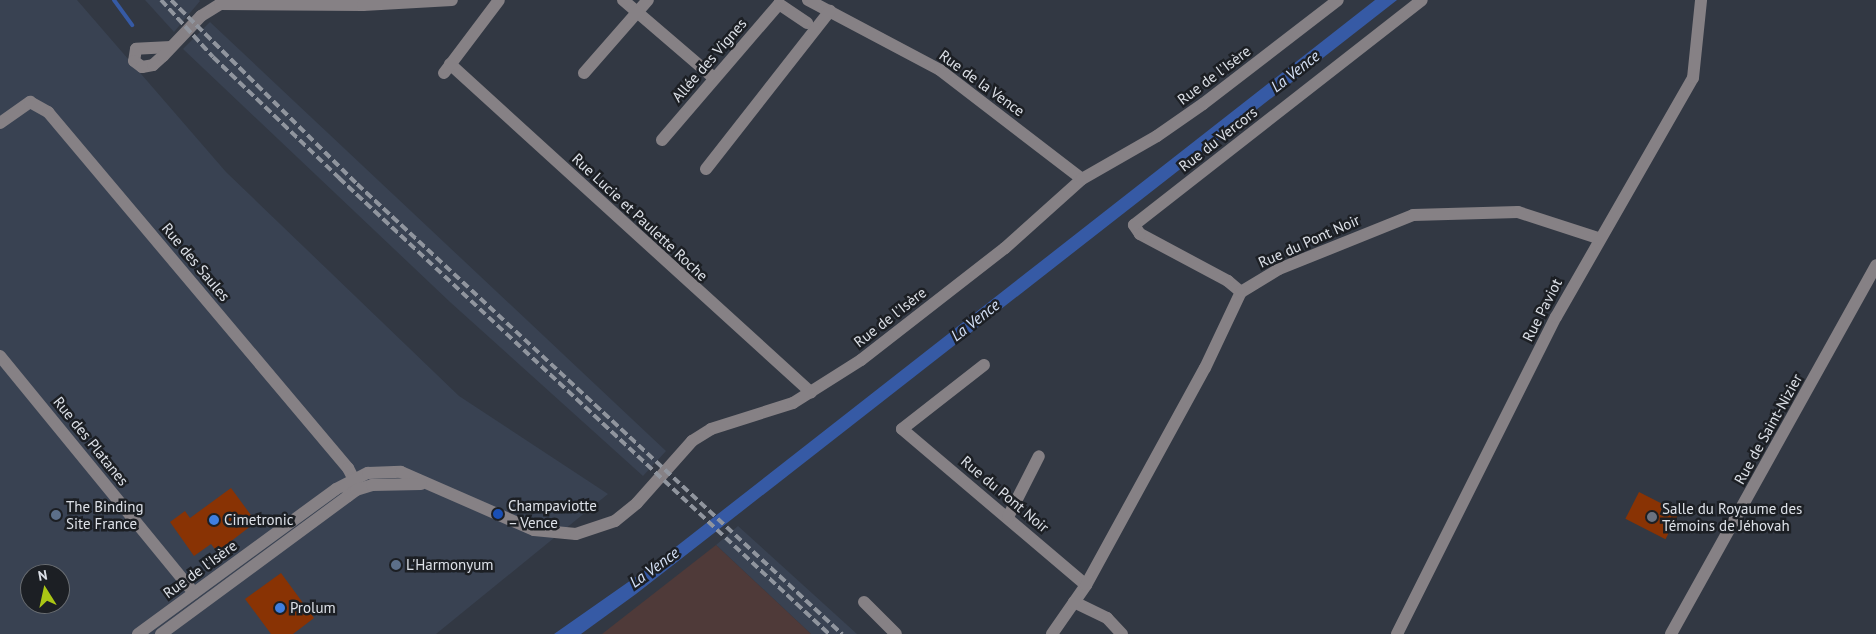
<!DOCTYPE html>
<html>
<head>
<meta charset="utf-8">
<style>
  body { margin:0 }
  #map { position:relative; width:1876px; height:634px; overflow:hidden; background:#323843; font-family:"PT Sans",sans-serif }
  div>[style] { position:absolute }
  .built>* { inset:0; background:#394252 }
  .industrial>* { inset:0; background:#4f3a39 }
  .water>* { inset:0; background:#365aa5 }
  .stream>* { height:4px; margin:-2px; padding:0 2px; transform-origin:2px; border-radius:2px; background:#365aa5 }
  .building>* { inset:0; background:#893304; transform-origin:0 0 }
  .minor>* { height:12px; margin:-6px; padding:0 6px; transform-origin:6px; border-radius:6px; background:#868185 }
  .rail>* { height:4px; margin-top:-2px; transform-origin:0; background:repeating-linear-gradient(90deg,#90959e 0 8px,transparent 0 12px) }
  .dots>* { width:14px; height:14px; translate:-50% -50%; box-sizing:border-box; border:2px solid #1c1f24; border-radius:50% }
  span { translate:-50% -50%; white-space:nowrap; text-align:center; line-height:1.15; -webkit-text-stroke:5px #1c1f24; paint-order:stroke }
  .street-label { font-size:15px; color:#dde1e8 }
  .poi-label { font-size:15px; color:#dde1e8 }
  .left { translate:0 -50%; text-align:left }
  .water-label { font-size:16px; color:#d6e2f7; font-style:italic }
  .north { position:absolute; left:20px; top:564px; width:50px; height:50px; box-sizing:border-box; background:#1c1f24; border:1px solid #696d72; border-radius:50%; rotate:350deg; font-size:14px; font-weight:700; line-height:20px; text-align:center; color:#dde1e8 }
  .north::after { content:''; display:block; margin:auto; width:18px; height:22px; background:#abc615; clip-path:polygon(50% 0,100% 100%,50% 72%,0 100%) }
</style>
</head>
<body>
<div id="map">
  <div class="built">
    <div style="clip-path:polygon(evenodd,0 0,77px 0,226px 172px,459px 396px,608px 494px,436px 634px,0 634px,0 0,30px 574px,60px 574px,60px 604px,30px 604px,30px 574px)"></div>
    <div style="clip-path:polygon(145px 0,199px 0,200px 1px,174px 32px)"></div>
    <div style="clip-path:polygon(210px 22px,666px 451px,643px 476px,450px 302px,183px 49px)"></div>
    <div style="clip-path:polygon(738px 526px,857px 634px,811px 634px,716px 545px)"></div>
  </div>
  <div class="industrial">
    <div style="clip-path:polygon(716px 545px,811px 634px,602px 634px)"></div>
  </div>
  <div class="water">
    <div style="clip-path:polygon(1375px 0,1397px 0,636px 594px,581px 634px,554px 634px,654px 564px)"></div>
  </div>
  <div class="stream">
    <div style="left:114px;top:0;width:31px;rotate:54deg"></div>
  </div>
  <div class="building">
    <div style="clip-path:polygon(231px 488px,256px 522px,217px 552px,211px 544px,194px 556px,170px 522px,185px 511px,190px 518px)"></div>
    <div style="left:1639px;top:492px;width:45px;height:30px;rotate:27deg"></div>
    <div style="clip-path:polygon(281px 573px,314px 618px,293px 634px,271px 634px,245px 599px)"></div>
  </div>
  <div class="minor">
    <div style="left:623px;top:0;width:120px;rotate:40.6deg"></div>
    <div style="left:808px;top:0;width:149px;rotate:27.9deg"></div>
    <div style="left:940px;top:70px;width:179px;rotate:37.5deg"></div>
    <div style="left:171px;top:47px;width:35px;rotate:177deg"></div>
    <div style="left:136px;top:49px;width:12px;rotate:99deg"></div>
    <div style="left:134px;top:61px;width:10px;rotate:37deg"></div>
    <div style="left:142px;top:67px;width:11px;rotate:-10deg"></div>
    <div style="left:153px;top:65px;width:13px;rotate:-42deg"></div>
    <div style="left:163px;top:56px;width:55px;rotate:-46.5deg"></div>
    <div style="left:201px;top:16px;width:22px;rotate:-32deg"></div>
    <div style="left:220px;top:4px;width:143px;rotate:0.4deg"></div>
    <div style="left:363px;top:5px;width:89px;rotate:-3.2deg"></div>
    <div style="left:450px;top:64px;width:488px;rotate:42.3deg"></div>
    <div style="left:444px;top:73px;width:91px;rotate:-53deg"></div>
    <div style="left:584px;top:73px;width:97px;rotate:-48.8deg"></div>
    <div style="left:0;top:123px;width:37px;rotate:-35deg"></div>
    <div style="left:30px;top:102px;width:21px;rotate:29deg"></div>
    <div style="left:48px;top:112px;width:466px;rotate:49.9deg"></div>
    <div style="left:348px;top:468px;width:11px;rotate:63deg"></div>
    <div style="left:353px;top:478px;width:19px;rotate:106deg"></div>
    <div style="left:662px;top:140px;width:179px;rotate:-49.3deg"></div>
    <div style="left:779px;top:4px;width:34px;rotate:34deg"></div>
    <div style="left:706px;top:169px;width:201px;rotate:-51.9deg"></div>
    <div style="left:1241px;top:292px;width:17px;rotate:-140deg"></div>
    <div style="left:1228px;top:281px;width:100px;rotate:-151.9deg"></div>
    <div style="left:1140px;top:234px;width:11px;rotate:-124deg"></div>
    <div style="left:1134px;top:225px;width:365px;rotate:-38deg"></div>
    <div style="left:0;top:356px;width:306px;rotate:50.7deg"></div>
    <div style="left:984px;top:365px;width:104px;rotate:142deg"></div>
    <div style="left:902px;top:429px;width:241px;rotate:40.3deg"></div>
    <div style="left:1008px;top:517px;width:68px;rotate:-63.1deg"></div>
    <div style="left:864px;top:602px;width:45px;rotate:45deg"></div>
    <div style="left:1074px;top:602px;width:37px;rotate:26deg"></div>
    <div style="left:1107px;top:618px;width:22px;rotate:47deg"></div>
    <div style="left:138px;top:634px;width:245px;rotate:-36.2deg"></div>
    <div style="left:336px;top:489px;width:36px;rotate:-27deg"></div>
    <div style="left:368px;top:473px;width:33px;rotate:-2deg"></div>
    <div style="left:401px;top:472px;width:145px;rotate:23.6deg"></div>
    <div style="left:534px;top:530px;width:42px;rotate:5.4deg"></div>
    <div style="left:576px;top:534px;width:41px;rotate:-18.4deg"></div>
    <div style="left:615px;top:521px;width:28px;rotate:-39deg"></div>
    <div style="left:637px;top:503px;width:83px;rotate:-48.4deg"></div>
    <div style="left:692px;top:441px;width:22px;rotate:-32deg"></div>
    <div style="left:711px;top:429px;width:86px;rotate:-17.6deg"></div>
    <div style="left:793px;top:403px;width:80px;rotate:-32.3deg"></div>
    <div style="left:861px;top:360px;width:182px;rotate:-37.9deg"></div>
    <div style="left:1005px;top:248px;width:103px;rotate:-41.9deg"></div>
    <div style="left:1082px;top:179px;width:86px;rotate:-29.8deg"></div>
    <div style="left:1157px;top:136px;width:56px;rotate:-34.8deg"></div>
    <div style="left:1203px;top:104px;width:170px;rotate:-37.6deg"></div>
    <div style="left:161px;top:634px;width:242px;rotate:-36.4deg"></div>
    <div style="left:356px;top:490px;width:17px;rotate:-17deg"></div>
    <div style="left:372px;top:485px;width:49px;rotate:-1.2deg"></div>
    <div style="left:1052px;top:634px;width:60px;rotate:-55.2deg"></div>
    <div style="left:1086px;top:585px;width:247px;rotate:-61.3deg"></div>
    <div style="left:1205px;top:368px;width:84px;rotate:-64.7deg"></div>
    <div style="left:1241px;top:292px;width:44px;rotate:-31.2deg"></div>
    <div style="left:1279px;top:269px;width:144px;rotate:-21.9deg"></div>
    <div style="left:1413px;top:215px;width:105px;rotate:-1.6deg"></div>
    <div style="left:1518px;top:212px;width:84px;rotate:18deg"></div>
    <div style="left:1397px;top:634px;width:355px;rotate:-63.4deg"></div>
    <div style="left:1556px;top:317px;width:275px;rotate:-60.2deg"></div>
    <div style="left:1693px;top:78px;width:78px;rotate:-84.1deg"></div>
    <div style="left:1671px;top:634px;width:422px;rotate:-60.9deg"></div>
  </div>
  <div class="rail">
    <div style="left:161px;top:0;width:77px;rotate:47.6deg"></div>
    <div style="left:213px;top:57px;width:175px;rotate:43.8deg"></div>
    <div style="left:339px;top:178px;width:669px;rotate:42.94deg"></div>
    <div style="left:171px;top:0;width:262px;rotate:44.7deg"></div>
    <div style="left:357px;top:184px;width:662px;rotate:42.86deg"></div>
  </div>
  <div class="dots">
    <div style="left:498px;top:514px;background:#1a4fb4"></div>
    <div style="left:56px;top:515px;background:#5c6f8a"></div>
    <div style="left:1652px;top:517px;background:#6b7280"></div>
    <div style="left:214px;top:520px;background:#3f7fe0"></div>
    <div style="left:396px;top:565px;background:#5c6f8a"></div>
    <div style="left:280px;top:608px;background:#3f7fe0"></div>
  </div>
  <div class="street-label">
    <span style="left:709px;top:60px;rotate:-49deg">Allée des Vignes</span>
    <span style="left:1214px;top:75px;rotate:-37deg">Rue de l'Isère</span>
    <span style="left:982px;top:83px;rotate:36deg">Rue de la Vence</span>
    <span style="left:1218px;top:139px;rotate:-38deg">Rue du Vercors</span>
    <span style="left:640px;top:217px;rotate:43deg">Rue Lucie et Paulette Roche</span>
    <span style="left:1309px;top:241px;rotate:-24deg">Rue du Pont Noir</span>
    <span style="left:196px;top:262px;rotate:50deg">Rue des Saules</span>
    <span style="left:1542px;top:310px;rotate:-63deg">Rue Paviot</span>
    <span style="left:890px;top:317px;rotate:-38deg">Rue de l'Isère</span>
    <span style="left:1768px;top:429px;rotate:-61deg">Rue de Saint-Nizier</span>
    <span style="left:91px;top:441px;rotate:51deg">Rue des Platanes</span>
    <span style="left:1005px;top:494px;rotate:40deg">Rue du Pont Noir</span>
    <span style="left:200px;top:569px;rotate:-36deg">Rue de l'Isère</span>
  </div>
  <div class="poi-label">
    <span class="left" style="left:508px;top:514px">Champaviotte<br>– Vence</span>
    <span class="left" style="left:66px;top:515px">The Binding<br>Site France</span>
    <span class="left" style="left:1662px;top:517px">Salle du Royaume des<br>Témoins de Jéhovah</span>
    <span class="left" style="left:224px;top:520px">Cimetronic</span>
    <span class="left" style="left:406px;top:565px">L'Harmonyum</span>
    <span class="left" style="left:290px;top:608px">Prolum</span>
  </div>
  <div class="water-label">
    <span style="left:1295px;top:71px;rotate:-38deg">La Vence</span>
    <span style="left:975px;top:320px;rotate:-38deg">La Vence</span>
    <span style="left:654px;top:567px;rotate:-36deg">La Vence</span>
  </div>
  <div class="north">N</div>
</div>
</body>
</html>
